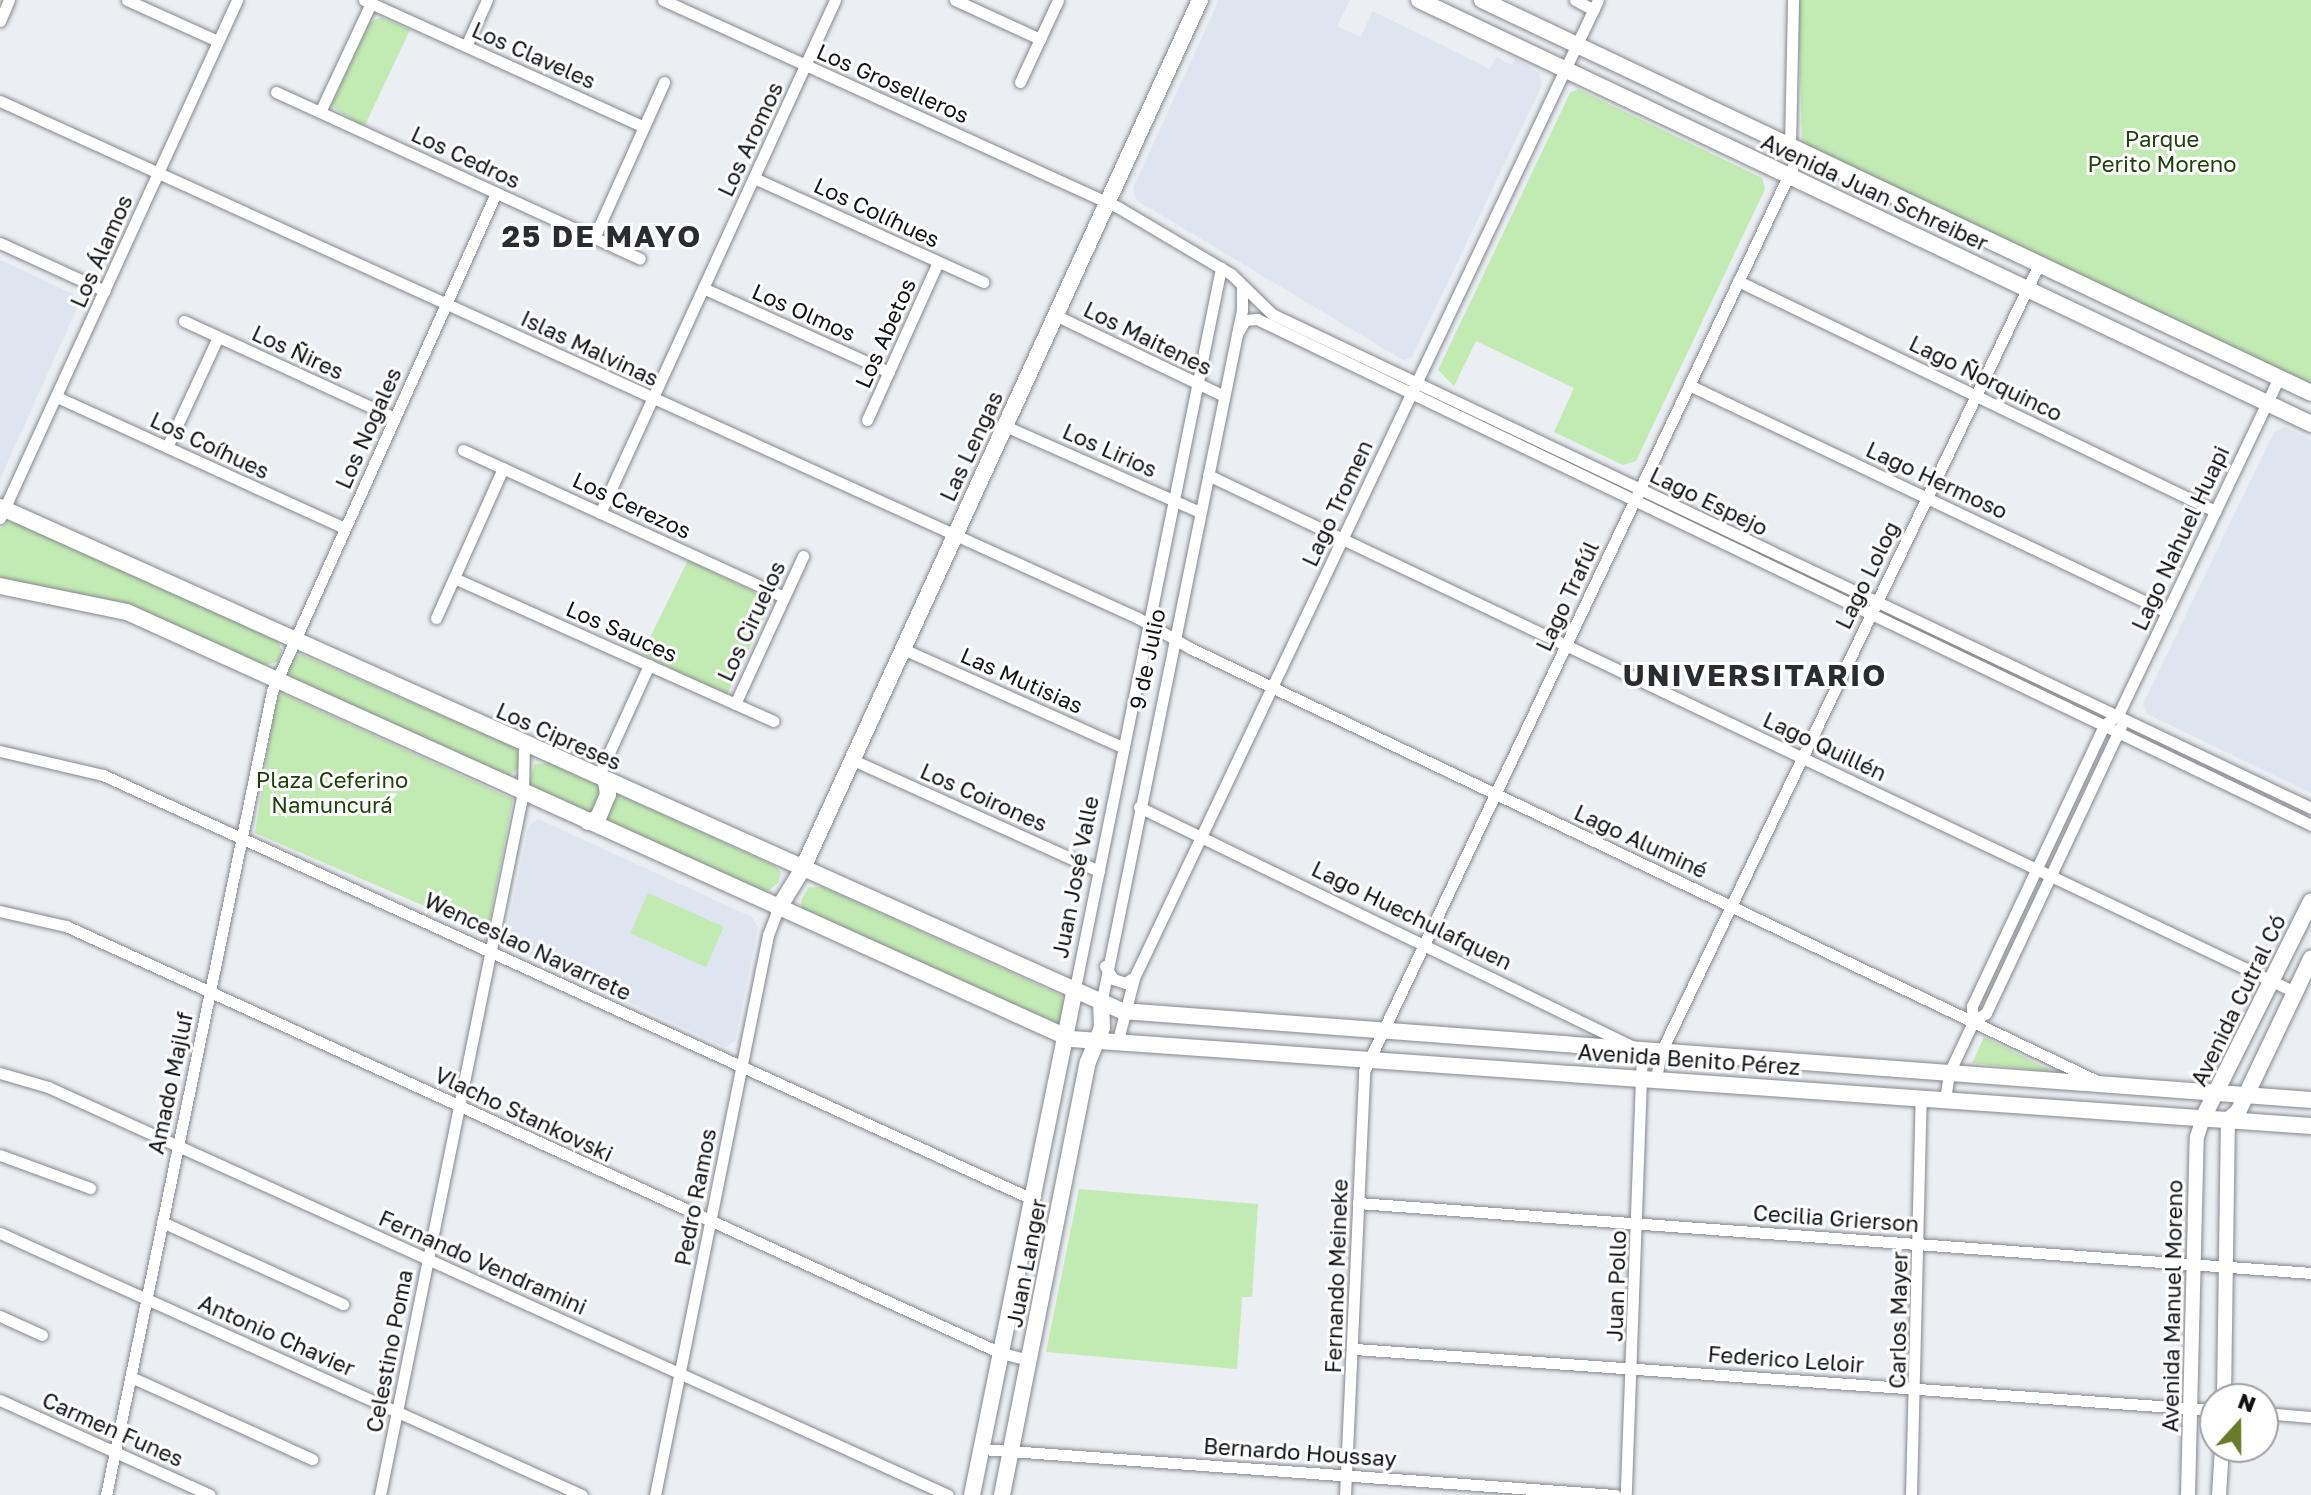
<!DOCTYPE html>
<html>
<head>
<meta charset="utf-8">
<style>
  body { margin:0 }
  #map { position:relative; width:2311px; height:1495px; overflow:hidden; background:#ebeef3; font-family:"Golos Text",sans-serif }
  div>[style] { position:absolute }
  .built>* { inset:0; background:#dee4f0 }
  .green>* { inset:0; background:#c2eab3; transform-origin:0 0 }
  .roads { filter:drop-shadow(0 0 2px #84878c) drop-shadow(0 0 2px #84878c) }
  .minor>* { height:11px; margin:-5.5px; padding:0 5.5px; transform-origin:5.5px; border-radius:5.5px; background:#fff }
  .tertiary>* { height:14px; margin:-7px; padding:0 7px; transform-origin:7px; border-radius:7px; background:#fff }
  .secondary>* { height:16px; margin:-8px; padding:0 8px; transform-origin:8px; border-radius:8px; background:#fff }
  span { translate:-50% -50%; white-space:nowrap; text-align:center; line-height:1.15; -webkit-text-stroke:6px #fff; paint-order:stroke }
  .street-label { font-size:22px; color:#101113 }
  .park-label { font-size:22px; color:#1d4208 }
  .district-label { font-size:30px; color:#2a2c30; font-weight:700; letter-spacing:2px }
  .north { position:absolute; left:2199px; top:1383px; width:80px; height:80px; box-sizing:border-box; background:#fff; border:2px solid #9fa0a1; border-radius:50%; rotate:21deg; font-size:22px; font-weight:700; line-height:32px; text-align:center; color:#101113 }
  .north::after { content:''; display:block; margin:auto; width:28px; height:36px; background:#697a28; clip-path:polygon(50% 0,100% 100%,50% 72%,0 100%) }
</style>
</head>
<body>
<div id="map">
  <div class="built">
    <div style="clip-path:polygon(1219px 0,1350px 0,1337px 26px,1360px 37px,1373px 11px,1490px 69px,1496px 57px,1512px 65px,1515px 58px,1539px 73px,1542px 85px,1412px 357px,1403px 360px,1136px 200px,1133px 188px)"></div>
    <div style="clip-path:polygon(0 260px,73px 294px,78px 306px,0 479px)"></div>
    <div style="clip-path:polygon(2285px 427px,2311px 440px,2311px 793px,2147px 714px,2143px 704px,2274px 432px)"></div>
    <div style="clip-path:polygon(538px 819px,752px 917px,758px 927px,735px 1041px,725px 1047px,512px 947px,506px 935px,529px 825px)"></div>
  </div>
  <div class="green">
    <div style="clip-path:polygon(1798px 0,2311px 0,2311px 387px,1802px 143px)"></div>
    <div style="clip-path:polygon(381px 17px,410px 30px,364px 127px,331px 106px,369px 23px)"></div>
    <div style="clip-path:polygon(1578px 89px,1762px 178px,1765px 189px,1636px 461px,1623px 465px,1554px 432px,1574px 388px,1476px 341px,1454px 386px,1438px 370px,1570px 93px)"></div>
    <div style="clip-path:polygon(13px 519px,277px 640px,282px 650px,278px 662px,260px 666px,124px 603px,0 578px,0 529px)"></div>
    <div style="left:688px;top:560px;width:94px;height:105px;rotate:26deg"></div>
    <div style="clip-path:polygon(300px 654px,514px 747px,520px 754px,519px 768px,507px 777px,288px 677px,290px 662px)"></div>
    <div style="clip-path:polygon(283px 694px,513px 799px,487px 933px,255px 833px,276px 700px)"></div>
    <div style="clip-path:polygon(549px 763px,599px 786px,602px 790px,591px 815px,528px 785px,535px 764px)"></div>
    <div style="clip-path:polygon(613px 792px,775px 866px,781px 873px,778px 883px,765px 893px,600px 821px)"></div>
    <div style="clip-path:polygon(809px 887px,823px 887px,1060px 995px,1065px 1002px,1060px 1024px,802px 911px,801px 900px)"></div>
    <div style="left:648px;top:893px;width:83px;height:44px;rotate:24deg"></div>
    <div style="clip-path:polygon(1984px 1037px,2054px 1072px,1972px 1063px)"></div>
    <div style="clip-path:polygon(1079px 1189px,1258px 1204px,1252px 1297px,1242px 1297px,1237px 1369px,1046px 1352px)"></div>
  </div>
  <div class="roads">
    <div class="minor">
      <div style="left:127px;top:0;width:100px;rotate:24.3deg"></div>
      <div style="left:364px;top:0;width:307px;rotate:24.4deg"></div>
      <div style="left:663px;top:0;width:498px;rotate:24.5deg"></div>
      <div style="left:1116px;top:206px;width:134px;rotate:30.6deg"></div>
      <div style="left:1231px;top:274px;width:57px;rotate:44.3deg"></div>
      <div style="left:1272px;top:314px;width:1150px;rotate:25.43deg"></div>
      <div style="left:955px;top:0;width:94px;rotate:24.6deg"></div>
      <div style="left:1575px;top:0;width:21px;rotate:28deg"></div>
      <div style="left:0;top:21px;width:23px;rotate:-67deg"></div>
      <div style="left:466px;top:46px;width:51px;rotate:-65.5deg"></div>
      <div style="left:1020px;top:82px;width:90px;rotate:-65.1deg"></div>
      <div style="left:276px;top:92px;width:400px;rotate:24.6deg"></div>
      <div style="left:0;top:101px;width:1250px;rotate:24.43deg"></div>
      <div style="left:1138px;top:618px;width:60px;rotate:30deg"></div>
      <div style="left:1190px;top:648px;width:1005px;rotate:25.52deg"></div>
      <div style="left:320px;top:112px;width:120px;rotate:-64.9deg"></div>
      <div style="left:1790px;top:146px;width:146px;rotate:-88.8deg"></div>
      <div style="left:754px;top:178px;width:252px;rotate:24.4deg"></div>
      <div style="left:594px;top:238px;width:171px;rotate:-65.8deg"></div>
      <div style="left:0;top:243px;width:115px;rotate:24.6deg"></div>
      <div style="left:1738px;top:281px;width:530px;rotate:25.74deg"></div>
      <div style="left:703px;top:288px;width:204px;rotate:24.3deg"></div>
      <div style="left:1055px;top:315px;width:187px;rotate:25.6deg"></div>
      <div style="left:184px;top:321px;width:232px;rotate:24.7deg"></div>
      <div style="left:1237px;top:334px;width:16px;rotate:-60deg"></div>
      <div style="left:1245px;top:320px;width:12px;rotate:-5deg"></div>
      <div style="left:1257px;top:319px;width:1169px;rotate:25.64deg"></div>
      <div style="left:1689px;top:385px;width:529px;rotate:25.4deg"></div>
      <div style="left:57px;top:397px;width:316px;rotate:24.5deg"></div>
      <div style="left:867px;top:420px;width:173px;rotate:-65.8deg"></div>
      <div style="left:1005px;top:426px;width:213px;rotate:23.8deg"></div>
      <div style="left:167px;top:447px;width:121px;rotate:-65.1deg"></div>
      <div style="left:463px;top:450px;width:353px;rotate:24.6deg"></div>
      <div style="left:1208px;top:475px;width:1204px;rotate:25.44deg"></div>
      <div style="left:600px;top:513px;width:564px;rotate:-65.39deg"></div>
      <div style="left:0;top:518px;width:570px;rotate:-65.41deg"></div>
      <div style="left:454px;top:578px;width:350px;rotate:24.1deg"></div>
      <div style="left:436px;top:618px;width:164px;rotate:-65.9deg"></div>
      <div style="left:903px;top:649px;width:242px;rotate:24.1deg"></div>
      <div style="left:735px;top:704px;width:163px;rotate:-65.3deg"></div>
      <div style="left:0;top:751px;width:106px;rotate:13.1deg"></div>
      <div style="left:103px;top:775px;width:1021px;rotate:24.53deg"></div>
      <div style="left:853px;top:760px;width:270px;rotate:24.3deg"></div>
      <div style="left:598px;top:777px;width:123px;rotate:-65.5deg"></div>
      <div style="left:1139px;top:807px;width:559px;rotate:25.88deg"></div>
      <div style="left:1642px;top:1051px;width:444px;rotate:92.1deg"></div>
      <div style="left:0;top:911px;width:68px;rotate:12.8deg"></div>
      <div style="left:66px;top:926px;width:1028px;rotate:24.55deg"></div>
      <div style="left:1001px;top:1353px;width:29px;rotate:14deg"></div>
      <div style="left:1105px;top:966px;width:15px;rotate:58deg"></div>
      <div style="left:1113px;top:979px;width:13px;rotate:18deg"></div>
      <div style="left:1125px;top:983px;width:9px;rotate:-32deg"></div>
      <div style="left:1074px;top:993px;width:740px;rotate:-78.54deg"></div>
      <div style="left:1101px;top:1004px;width:708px;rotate:-78.52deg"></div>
      <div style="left:1242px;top:310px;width:23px;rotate:-90deg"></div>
      <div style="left:1973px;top:1022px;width:16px;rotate:-94deg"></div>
      <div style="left:1972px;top:1006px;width:310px;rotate:-64.8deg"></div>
      <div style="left:2104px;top:725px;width:17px;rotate:-36deg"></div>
      <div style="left:2118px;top:715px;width:373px;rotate:-64.5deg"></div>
      <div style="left:1118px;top:1040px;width:64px;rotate:-75.5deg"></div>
      <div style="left:1134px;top:978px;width:1082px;rotate:-64.62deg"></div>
      <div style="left:0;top:1073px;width:50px;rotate:16.3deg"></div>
      <div style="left:48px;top:1087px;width:988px;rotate:24.39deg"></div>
      <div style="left:1656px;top:1079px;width:27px;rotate:-80deg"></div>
      <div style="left:1661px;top:1052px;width:874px;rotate:-64.37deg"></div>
      <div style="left:1945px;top:1099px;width:26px;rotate:-81deg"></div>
      <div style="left:1949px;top:1073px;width:56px;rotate:-64.8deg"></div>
      <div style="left:1973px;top:1022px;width:16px;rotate:-35deg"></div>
      <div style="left:1986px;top:1013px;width:317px;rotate:-64.8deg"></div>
      <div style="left:0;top:1155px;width:96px;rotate:20.1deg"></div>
      <div style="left:1358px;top:1203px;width:956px;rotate:4.2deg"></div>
      <div style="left:162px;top:1222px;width:199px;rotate:24.4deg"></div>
      <div style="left:0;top:1233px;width:638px;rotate:24.24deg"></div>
      <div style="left:0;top:1316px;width:46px;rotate:24.3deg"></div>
      <div style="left:1355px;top:1349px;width:862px;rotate:4.06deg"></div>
      <div style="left:131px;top:1377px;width:199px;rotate:24.4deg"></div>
      <div style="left:0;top:1400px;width:230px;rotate:24.3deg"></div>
      <div style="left:2263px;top:1413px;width:48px;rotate:4.8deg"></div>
      <div style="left:982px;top:1449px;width:635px;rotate:4.16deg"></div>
      <div style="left:106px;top:1495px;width:821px;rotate:-78.33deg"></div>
      <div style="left:272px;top:691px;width:546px;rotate:-65.78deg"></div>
      <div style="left:380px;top:1495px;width:717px;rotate:-78.5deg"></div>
      <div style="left:523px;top:792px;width:48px;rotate:-88.8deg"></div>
      <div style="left:655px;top:1495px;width:571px;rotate:-78.59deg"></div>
      <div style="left:768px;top:935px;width:28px;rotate:-69deg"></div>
      <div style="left:1345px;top:1495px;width:424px;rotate:-87.4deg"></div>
      <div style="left:1364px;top:1071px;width:1018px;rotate:-64.64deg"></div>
      <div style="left:1911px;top:1495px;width:397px;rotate:-88.6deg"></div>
    </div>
    <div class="tertiary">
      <div style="left:2224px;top:1399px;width:279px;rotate:-89.2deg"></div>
      <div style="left:2188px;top:1495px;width:358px;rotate:-88.6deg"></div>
      <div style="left:2197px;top:1137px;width:20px;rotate:-72deg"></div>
      <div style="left:2219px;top:1495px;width:48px;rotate:-86.4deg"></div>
    </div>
    <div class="secondary">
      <div style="left:1419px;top:0;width:988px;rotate:25.42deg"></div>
      <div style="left:1482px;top:0;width:917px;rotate:25.36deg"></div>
      <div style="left:0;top:507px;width:1230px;rotate:24.19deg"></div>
      <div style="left:1122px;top:1011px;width:1192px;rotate:4.28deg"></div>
      <div style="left:0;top:586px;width:130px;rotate:11.6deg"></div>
      <div style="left:127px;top:612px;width:1036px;rotate:24.34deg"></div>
      <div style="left:1071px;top:1039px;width:1243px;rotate:4.01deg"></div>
      <div style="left:588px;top:822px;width:11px;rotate:-22deg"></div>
      <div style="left:598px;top:818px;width:26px;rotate:-67deg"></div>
      <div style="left:608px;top:794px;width:13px;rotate:-99deg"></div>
      <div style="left:778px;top:909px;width:46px;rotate:-58.4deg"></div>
      <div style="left:802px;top:870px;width:957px;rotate:-65.42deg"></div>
      <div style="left:2203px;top:1118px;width:242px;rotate:-63.5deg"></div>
      <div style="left:2228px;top:1120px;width:13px;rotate:-39deg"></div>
      <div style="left:2238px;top:1112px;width:170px;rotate:-64.5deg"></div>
      <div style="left:972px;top:1495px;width:512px;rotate:-78.51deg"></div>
      <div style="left:1002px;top:1495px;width:441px;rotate:-78.8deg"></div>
      <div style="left:1088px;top:1062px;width:37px;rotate:-68deg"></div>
      <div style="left:1102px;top:1028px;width:24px;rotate:-92deg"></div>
    </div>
  </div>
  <div class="street-label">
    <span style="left:534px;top:55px;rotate:24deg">Los Claveles</span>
    <span style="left:893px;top:83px;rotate:24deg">Los Groselleros</span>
    <span style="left:750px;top:139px;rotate:-65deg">Los Aromos</span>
    <span style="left:466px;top:157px;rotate:25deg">Los Cedros</span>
    <span style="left:1875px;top:192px;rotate:25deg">Avenida Juan Schreiber</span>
    <span style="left:877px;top:212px;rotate:25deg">Los Colíhues</span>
    <span style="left:101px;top:251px;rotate:-66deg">Los Álamos</span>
    <span style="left:804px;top:312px;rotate:24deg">Los Olmos</span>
    <span style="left:885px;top:333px;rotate:-66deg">Los Abetos</span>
    <span style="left:1148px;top:338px;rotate:26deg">Los Maitenes</span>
    <span style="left:590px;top:348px;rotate:25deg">Islas Malvinas</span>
    <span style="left:298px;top:352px;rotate:25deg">Los Ñires</span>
    <span style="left:1986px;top:378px;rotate:26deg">Lago Ñorquinco</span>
    <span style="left:368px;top:428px;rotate:-66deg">Los Nogales</span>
    <span style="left:210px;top:445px;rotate:25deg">Los Coíhues</span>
    <span style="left:971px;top:446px;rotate:-65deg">Las Lengas</span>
    <span style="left:1110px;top:450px;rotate:24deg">Los Lirios</span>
    <span style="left:1937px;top:480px;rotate:25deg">Lago Hermoso</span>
    <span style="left:1709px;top:501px;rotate:26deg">Lago Espejo</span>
    <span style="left:1337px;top:503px;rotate:-65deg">Lago Tromen</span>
    <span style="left:632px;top:505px;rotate:25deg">Los Cerezos</span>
    <span style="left:2180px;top:538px;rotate:-65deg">Lago Nahuel Huapi</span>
    <span style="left:1867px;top:575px;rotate:-64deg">Lago Lolog</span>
    <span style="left:1567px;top:596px;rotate:-65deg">Lago Trafúl</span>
    <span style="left:751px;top:621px;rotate:-65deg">Los Ciruelos</span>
    <span style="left:622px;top:631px;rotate:24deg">Los Sauces</span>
    <span style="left:1147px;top:659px;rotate:-78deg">9 de Julio</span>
    <span style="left:1022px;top:680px;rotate:24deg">Las Mutisias</span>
    <span style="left:559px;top:736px;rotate:24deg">Los Cipreses</span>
    <span style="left:1825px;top:746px;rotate:25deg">Lago Quillén</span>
    <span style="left:984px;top:797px;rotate:24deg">Los Coirones</span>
    <span style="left:1641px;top:841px;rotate:25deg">Lago Aluminé</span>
    <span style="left:1075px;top:877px;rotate:-79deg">Juan José Valle</span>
    <span style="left:1412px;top:915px;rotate:26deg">Lago Huechulafquen</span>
    <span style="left:528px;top:946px;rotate:25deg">Wenceslao Navarrete</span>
    <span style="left:2238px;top:1000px;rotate:-64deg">Avenida Cutral Có</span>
    <span style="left:1689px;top:1059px;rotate:4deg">Avenida Benito Pérez</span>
    <span style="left:170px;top:1083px;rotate:-78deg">Amado Majluf</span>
    <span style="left:524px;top:1114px;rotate:25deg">Vlacho Stankovski</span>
    <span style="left:695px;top:1197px;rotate:-79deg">Pedro Ramos</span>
    <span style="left:1836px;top:1218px;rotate:4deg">Cecilia Grierson</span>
    <span style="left:483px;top:1262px;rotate:24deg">Fernando Vendramini</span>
    <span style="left:1026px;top:1263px;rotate:-79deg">Juan Langer</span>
    <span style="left:1336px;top:1276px;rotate:-88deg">Fernando Meineke</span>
    <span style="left:1616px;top:1286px;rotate:-88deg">Juan Pollo</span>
    <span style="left:2172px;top:1306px;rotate:-89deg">Avenida Manuel Moreno</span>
    <span style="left:1898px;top:1320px;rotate:-89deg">Carlos Mayer</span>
    <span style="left:277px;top:1335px;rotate:24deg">Antonio Chavier</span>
    <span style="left:389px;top:1351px;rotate:-79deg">Celestino Poma</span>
    <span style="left:1786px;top:1359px;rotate:4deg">Federico Leloir</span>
    <span style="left:113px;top:1429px;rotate:24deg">Carmen Funes</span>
    <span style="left:1300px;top:1452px;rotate:4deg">Bernardo Houssay</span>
  </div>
  <div class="park-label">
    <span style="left:2162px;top:151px">Parque<br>Perito Moreno</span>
    <span style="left:332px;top:792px">Plaza Ceferino<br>Namuncurá</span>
  </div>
  <div class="district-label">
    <span style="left:602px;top:236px">25 DE MAYO</span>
    <span style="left:1755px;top:675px">UNIVERSITARIO</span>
  </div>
  <div class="north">N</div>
</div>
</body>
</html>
